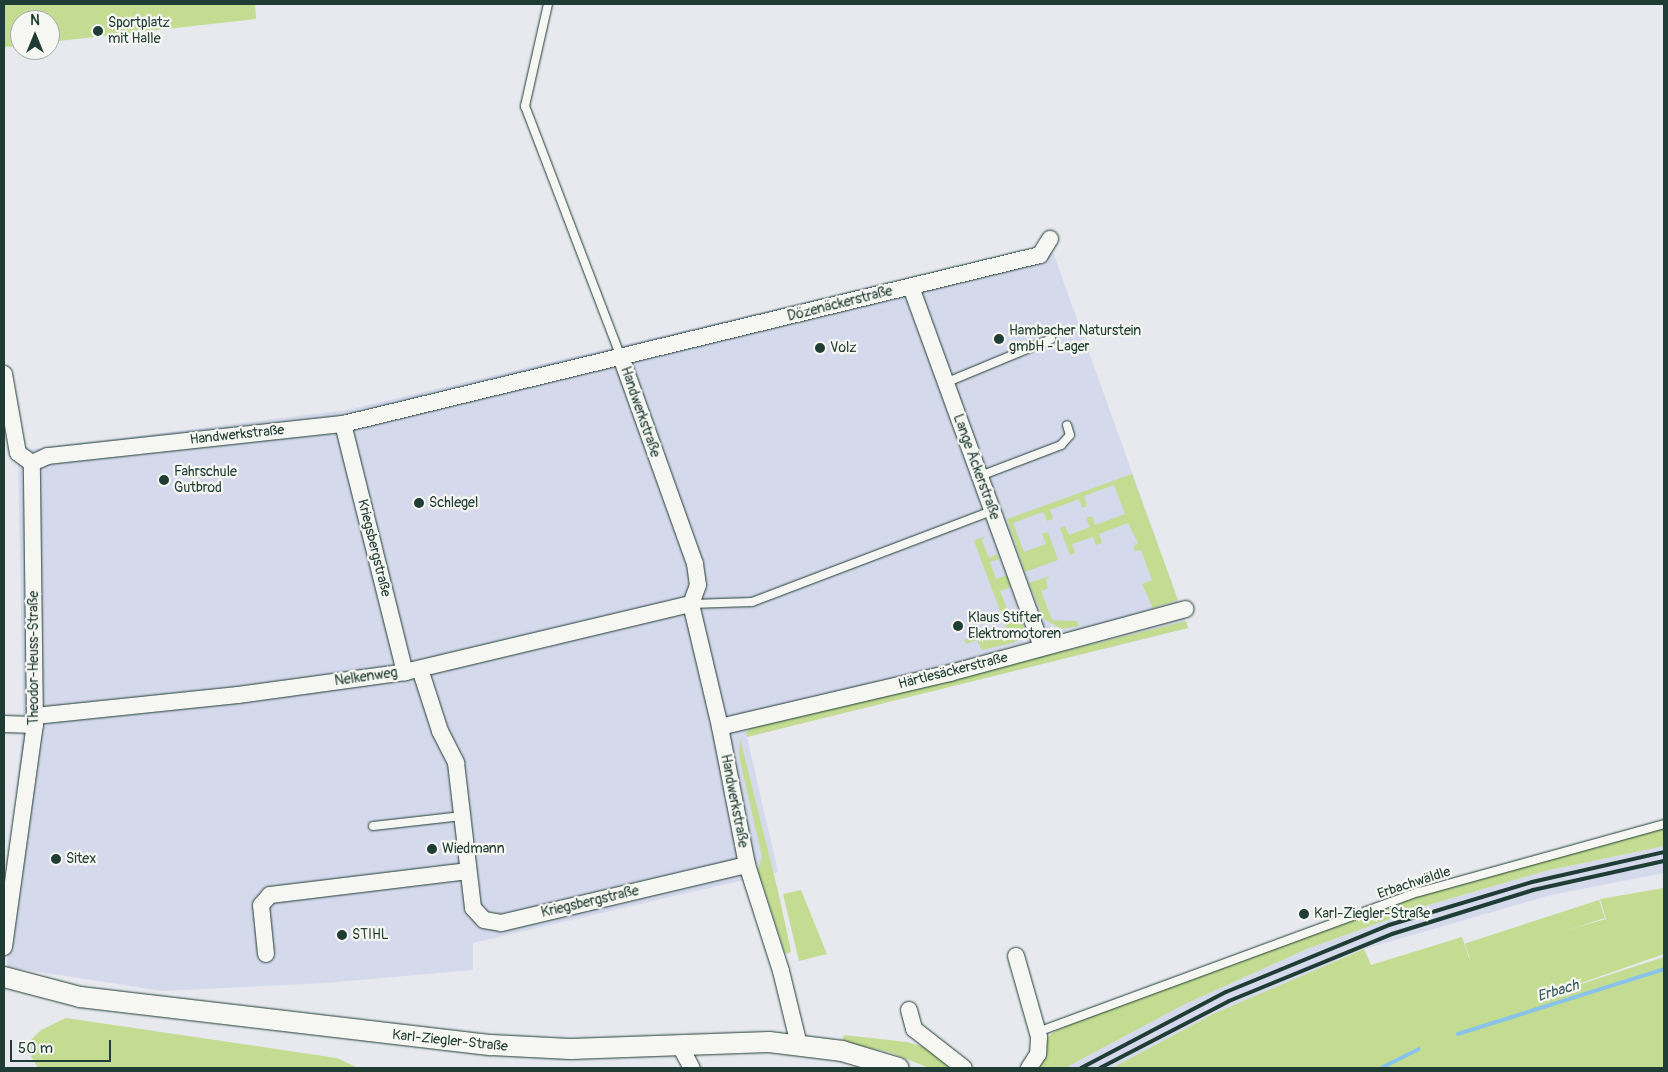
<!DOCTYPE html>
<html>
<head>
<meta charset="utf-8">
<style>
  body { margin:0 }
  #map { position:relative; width:1668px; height:1072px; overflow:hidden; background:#e7e9ef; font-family:Pangolin,sans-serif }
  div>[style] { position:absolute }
  .built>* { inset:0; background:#d5d9ec }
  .green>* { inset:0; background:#c3dc92; transform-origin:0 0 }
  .stream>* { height:4px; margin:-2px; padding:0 2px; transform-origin:2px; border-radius:2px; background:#8ac3e9 }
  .roads { filter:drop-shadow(0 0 1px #1f3d34) drop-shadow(0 0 1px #1f3d34) }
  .service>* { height:8px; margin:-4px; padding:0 4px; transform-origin:4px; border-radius:4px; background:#f6f6f2 }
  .minor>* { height:16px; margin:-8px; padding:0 8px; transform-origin:8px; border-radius:8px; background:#f6f6f2 }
  .tertiary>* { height:20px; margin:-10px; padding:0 10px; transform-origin:10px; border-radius:10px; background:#f6f6f2 }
  .rail>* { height:4px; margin:-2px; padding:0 2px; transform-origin:2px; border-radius:2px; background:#1f3d34 }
  .dots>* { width:14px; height:14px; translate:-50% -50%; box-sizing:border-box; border:2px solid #f6f6f2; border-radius:50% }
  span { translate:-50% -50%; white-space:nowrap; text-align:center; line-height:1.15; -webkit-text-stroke:4.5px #f6f6f2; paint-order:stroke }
  .poi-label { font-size:14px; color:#1f3d34 }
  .left { translate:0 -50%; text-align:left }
  .street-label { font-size:14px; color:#1f3d34 }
  .water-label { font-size:15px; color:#3a5e61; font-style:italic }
  .frame { position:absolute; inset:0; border:5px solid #1f3d34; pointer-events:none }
  .north { position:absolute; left:10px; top:10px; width:50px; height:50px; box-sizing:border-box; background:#f6f6f2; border:1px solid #a0aca6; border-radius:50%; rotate:0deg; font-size:14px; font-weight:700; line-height:20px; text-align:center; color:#1f3d34 }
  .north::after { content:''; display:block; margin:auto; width:18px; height:22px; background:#1f3d34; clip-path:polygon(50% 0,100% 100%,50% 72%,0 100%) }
  .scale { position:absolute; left:10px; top:1040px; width:101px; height:22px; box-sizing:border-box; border:2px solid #1f3d34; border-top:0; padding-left:6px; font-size:15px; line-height:18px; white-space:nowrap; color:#1f3d34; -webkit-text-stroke:4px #f6f6f2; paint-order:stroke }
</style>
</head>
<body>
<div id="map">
  <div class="built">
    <div style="clip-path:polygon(1050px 244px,1188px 628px,747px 737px,778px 872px,473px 943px,473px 970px,325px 983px,163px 991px,7px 967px,10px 870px,23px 719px,18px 456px,25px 450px,347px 410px)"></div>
    <div style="clip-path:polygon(1664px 846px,1664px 873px,1551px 895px,1364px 949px,1213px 1014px,1112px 1068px,1065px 1068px,1185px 1004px,1307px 949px,1425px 906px,1545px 871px)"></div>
  </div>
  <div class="green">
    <div style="clip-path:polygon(4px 4px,255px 4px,256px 19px,50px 42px,50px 20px,20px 20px,20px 46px,4px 47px)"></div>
    <div style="clip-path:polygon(1132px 474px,1178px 600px,1153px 608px,1142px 584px,1152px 580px,1141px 550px,1135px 551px,1133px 547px,1138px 543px,1128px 523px,1099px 534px,1102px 543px,1096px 545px,1093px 537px,1072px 544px,1075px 553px,1070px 555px,1060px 528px,1065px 526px,1069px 535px,1090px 527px,1086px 518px,1092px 516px,1095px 525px,1125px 514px,1114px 485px,1084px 496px,1087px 506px,1082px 508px,1079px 499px,1050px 510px,1053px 519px,1047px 521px,1043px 512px,1013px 523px,1024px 552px,1046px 544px,1042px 534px,1048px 532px,1058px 560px,1025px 572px,1007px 519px)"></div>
    <div style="clip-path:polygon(985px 536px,982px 540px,989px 558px,997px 554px,999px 559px,990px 562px,996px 579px,1007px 575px,1011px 587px,1000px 591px,1011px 619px,1022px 615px,1024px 631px,1022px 638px,1012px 643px,982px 650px,977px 640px,966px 644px,964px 640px,981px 633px,985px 641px,1009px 635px,974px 541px)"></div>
    <div style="clip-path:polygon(1050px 576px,1046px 580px,1048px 588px,1041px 591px,1052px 620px,1077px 621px,1079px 626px,1062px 629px,1044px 619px,1029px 583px)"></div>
    <div style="clip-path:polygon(1186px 621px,1188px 628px,747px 737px,746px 732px,752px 728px)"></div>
    <div style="clip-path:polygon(740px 738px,778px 891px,791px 951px,789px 953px,785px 953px,758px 870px,762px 857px,739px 756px)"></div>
    <div style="clip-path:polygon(1664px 827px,1664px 846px,1545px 871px,1425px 906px,1307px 949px,1185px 1004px,1065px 1068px,1035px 1068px,1043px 1043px,1052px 1033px,1072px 1023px,1420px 895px)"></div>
    <div style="clip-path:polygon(1664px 888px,1664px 954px,1538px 998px,1664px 957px,1664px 1068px,1112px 1068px,1213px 1014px,1364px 949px,1371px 965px,1462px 937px,1469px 958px,1606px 919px,1600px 899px)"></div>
    <div style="clip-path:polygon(801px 890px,827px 954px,799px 961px,783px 894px)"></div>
    <div style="left:1599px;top:900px;width:19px;height:141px;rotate:72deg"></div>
    <div style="clip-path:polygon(66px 1018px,337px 1058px,358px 1068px,38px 1068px,28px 1051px,31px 1040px,41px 1030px)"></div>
    <div style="clip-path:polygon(844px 1035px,907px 1042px,924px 1047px,956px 1068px,929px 1068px,889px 1052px,842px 1042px)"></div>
  </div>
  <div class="stream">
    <div style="left:1458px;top:1034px;width:216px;rotate:-17.5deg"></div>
    <div style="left:1381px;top:1068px;width:42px;rotate:-26.6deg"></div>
  </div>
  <div class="roads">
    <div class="service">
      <div style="left:548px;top:4px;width:105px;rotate:102.7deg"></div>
      <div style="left:525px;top:106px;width:269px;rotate:69.1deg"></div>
      <div style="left:945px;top:383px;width:115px;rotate:-22.5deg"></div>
      <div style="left:980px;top:476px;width:87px;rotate:-20.9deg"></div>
      <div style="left:1061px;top:445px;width:13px;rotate:-48deg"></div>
      <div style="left:1070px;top:435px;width:10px;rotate:-107deg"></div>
      <div style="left:691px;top:604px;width:61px;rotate:-1.9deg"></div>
      <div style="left:752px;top:602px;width:257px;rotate:-20.8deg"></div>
      <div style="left:373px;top:826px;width:90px;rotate:-6.4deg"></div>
      <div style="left:1039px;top:1037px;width:8px;rotate:-60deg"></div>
      <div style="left:1043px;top:1030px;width:401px;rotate:-20.2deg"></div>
      <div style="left:1419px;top:892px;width:254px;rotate:-15.5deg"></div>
    </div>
    <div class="minor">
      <div style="left:911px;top:287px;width:383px;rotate:70deg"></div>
      <div style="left:621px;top:357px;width:220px;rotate:70.3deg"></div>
      <div style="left:695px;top:564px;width:21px;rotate:82deg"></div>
      <div style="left:698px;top:585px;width:20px;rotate:110deg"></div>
      <div style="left:691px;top:604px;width:126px;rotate:76.7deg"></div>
      <div style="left:720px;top:727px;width:141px;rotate:78.9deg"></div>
      <div style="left:747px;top:865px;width:111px;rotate:72.2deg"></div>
      <div style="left:781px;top:971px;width:76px;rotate:76.3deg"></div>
      <div style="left:4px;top:374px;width:80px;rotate:80deg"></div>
      <div style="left:18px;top:453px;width:17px;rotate:36deg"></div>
      <div style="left:343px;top:424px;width:256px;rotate:76deg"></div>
      <div style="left:32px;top:463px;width:17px;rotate:-24deg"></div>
      <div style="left:48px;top:456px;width:297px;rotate:-6.2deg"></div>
      <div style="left:343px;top:424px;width:717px;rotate:-13.63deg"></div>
      <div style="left:1040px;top:255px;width:19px;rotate:-58deg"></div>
      <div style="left:420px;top:669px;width:65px;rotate:72.1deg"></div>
      <div style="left:440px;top:731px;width:36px;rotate:63deg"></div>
      <div style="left:456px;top:763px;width:146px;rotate:83.3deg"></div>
      <div style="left:473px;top:908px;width:16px;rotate:47deg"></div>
      <div style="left:484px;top:920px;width:17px;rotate:10deg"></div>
      <div style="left:501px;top:923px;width:253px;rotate:-13.3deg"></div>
      <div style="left:35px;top:716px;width:204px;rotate:-5.9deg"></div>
      <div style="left:238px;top:695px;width:169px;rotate:-7.8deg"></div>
      <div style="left:405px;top:672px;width:294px;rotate:-13.4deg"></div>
      <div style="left:4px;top:724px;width:31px;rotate:2deg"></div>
      <div style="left:720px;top:727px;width:236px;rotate:-13.2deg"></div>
      <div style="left:950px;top:673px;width:244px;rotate:-15.2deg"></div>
      <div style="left:4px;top:947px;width:224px;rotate:-82.1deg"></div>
      <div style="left:35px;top:725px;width:262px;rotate:-90.7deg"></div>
      <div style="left:266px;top:954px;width:49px;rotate:-95.8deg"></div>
      <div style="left:261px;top:905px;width:13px;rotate:-48deg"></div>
      <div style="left:270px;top:895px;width:198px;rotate:-6.9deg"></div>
      <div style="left:1016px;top:956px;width:84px;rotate:74.1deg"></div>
      <div style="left:1039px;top:1037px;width:17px;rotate:93deg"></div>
      <div style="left:1038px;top:1054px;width:17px;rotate:123deg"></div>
      <div style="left:909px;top:1010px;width:20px;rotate:75deg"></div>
      <div style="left:914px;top:1029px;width:63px;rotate:38deg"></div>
      <div style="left:679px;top:1044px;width:27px;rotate:62deg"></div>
    </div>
    <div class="tertiary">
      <div style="left:4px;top:977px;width:79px;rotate:14.7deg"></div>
      <div style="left:80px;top:997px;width:414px;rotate:6.7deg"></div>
      <div style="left:491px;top:1045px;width:79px;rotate:2.9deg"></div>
      <div style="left:570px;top:1049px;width:199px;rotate:-2deg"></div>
      <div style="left:769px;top:1042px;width:74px;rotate:7deg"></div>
      <div style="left:842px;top:1051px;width:59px;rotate:16.6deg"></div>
    </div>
  </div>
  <div class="rail">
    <div style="left:1081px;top:1068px;width:164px;rotate:-27.7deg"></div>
    <div style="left:1226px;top:992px;width:176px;rotate:-22.3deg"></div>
    <div style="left:1389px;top:925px;width:149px;rotate:-16.7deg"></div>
    <div style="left:1532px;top:882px;width:135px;rotate:-12.8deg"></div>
    <div style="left:1100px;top:1068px;width:145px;rotate:-27.4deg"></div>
    <div style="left:1229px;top:1001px;width:176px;rotate:-22.3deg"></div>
    <div style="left:1392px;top:934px;width:148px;rotate:-17.3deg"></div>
    <div style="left:1533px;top:890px;width:134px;rotate:-12.5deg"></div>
  </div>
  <div class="dots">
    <div style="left:98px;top:31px;background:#1f3d34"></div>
    <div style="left:999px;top:339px;background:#1f3d34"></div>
    <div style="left:820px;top:348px;background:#1f3d34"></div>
    <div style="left:164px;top:480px;background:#1f3d34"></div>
    <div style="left:419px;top:503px;background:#1f3d34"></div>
    <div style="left:958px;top:626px;background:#1f3d34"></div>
    <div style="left:432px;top:849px;background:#1f3d34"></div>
    <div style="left:56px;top:859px;background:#1f3d34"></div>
    <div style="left:1304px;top:914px;background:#1f3d34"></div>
    <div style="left:342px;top:935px;background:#1f3d34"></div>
  </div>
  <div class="poi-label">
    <span class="left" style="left:108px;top:31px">Sportplatz<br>mit Halle</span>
    <span class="left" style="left:1009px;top:339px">Hambacher Naturstein<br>gmbH - Lager</span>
    <span class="left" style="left:830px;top:348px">Volz</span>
    <span class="left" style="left:174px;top:480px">Fahrschule<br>Gutbrod</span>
    <span class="left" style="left:429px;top:503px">Schlegel</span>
    <span class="left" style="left:968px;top:626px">Klaus Stifter<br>Elektromotoren</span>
    <span class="left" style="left:442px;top:849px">Wiedmann</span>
    <span class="left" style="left:66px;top:859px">Sitex</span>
    <span class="left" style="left:1314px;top:914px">Karl-Ziegler-Straße</span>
    <span class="left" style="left:352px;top:935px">STIHL</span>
  </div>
  <div class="street-label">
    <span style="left:840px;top:304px;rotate:-14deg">Dözenäckerstraße</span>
    <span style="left:640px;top:412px;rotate:71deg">Handwerkstraße</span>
    <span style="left:237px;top:435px;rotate:-6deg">Handwerkstraße</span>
    <span style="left:976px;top:467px;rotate:70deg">Lange Äckerstraße</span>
    <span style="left:374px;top:548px;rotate:76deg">Kriegsbergstraße</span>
    <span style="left:34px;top:658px;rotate:-90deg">Theodor-Heuss-Straße</span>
    <span style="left:953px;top:671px;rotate:-14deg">Härtlesäckerstraße</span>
    <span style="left:366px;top:677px;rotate:-8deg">Nelkenweg</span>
    <span style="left:734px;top:801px;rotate:79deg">Handwerkstraße</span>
    <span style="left:1414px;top:883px;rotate:-18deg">Erbachwäldle</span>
    <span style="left:590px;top:902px;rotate:-13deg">Kriegsbergstraße</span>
    <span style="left:450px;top:1041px;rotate:6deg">Karl-Ziegler-Straße</span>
  </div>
  <div class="water-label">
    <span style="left:1558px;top:991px;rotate:-17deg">Erbach</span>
  </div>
  <div class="frame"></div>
  <div class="north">N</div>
  <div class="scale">50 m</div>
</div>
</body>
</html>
